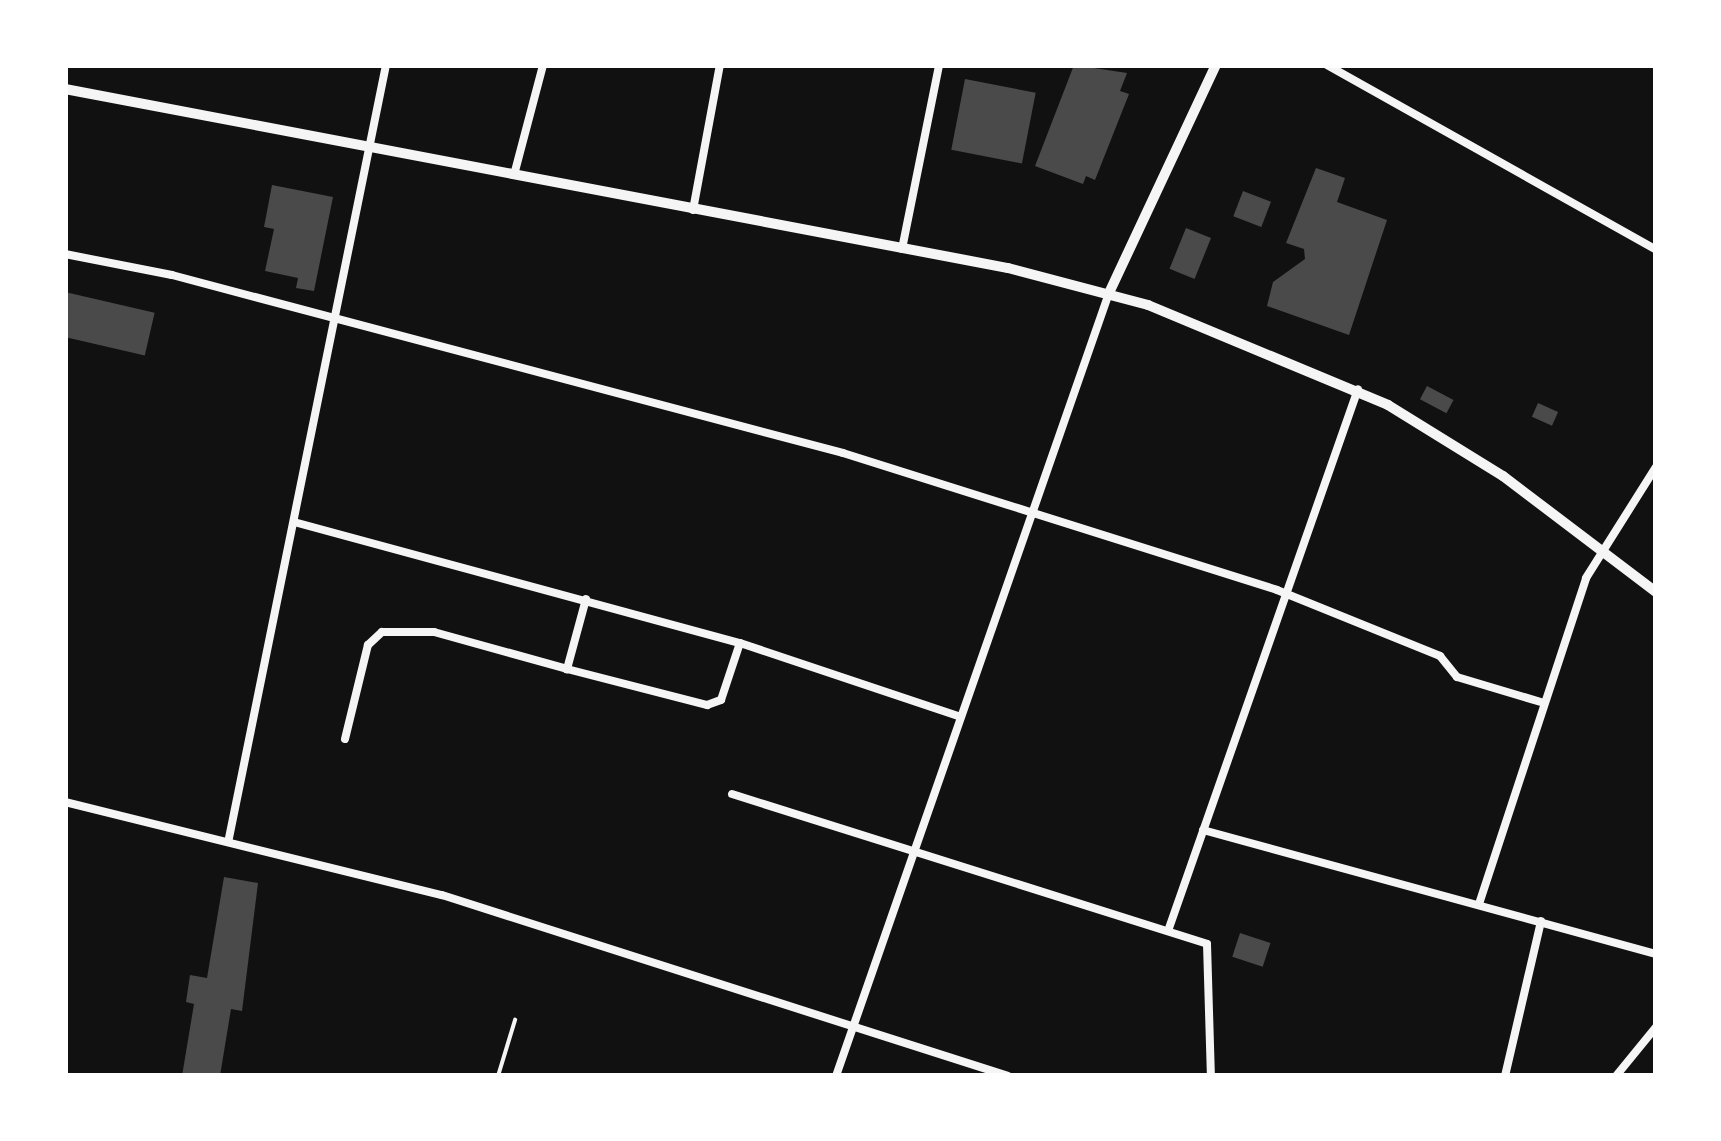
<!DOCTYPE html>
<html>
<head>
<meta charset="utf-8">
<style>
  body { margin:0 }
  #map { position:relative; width:1721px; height:1141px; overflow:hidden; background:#111; font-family:"Source Sans 3",sans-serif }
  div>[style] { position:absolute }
  .building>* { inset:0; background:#4a4a4a; transform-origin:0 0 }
  .service>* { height:4px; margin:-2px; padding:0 2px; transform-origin:2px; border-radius:2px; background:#f5f5f5 }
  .minor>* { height:8px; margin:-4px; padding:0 4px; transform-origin:4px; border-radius:4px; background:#f5f5f5 }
  .tertiary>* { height:10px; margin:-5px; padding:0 5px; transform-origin:5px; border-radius:5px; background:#f5f5f5 }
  span { translate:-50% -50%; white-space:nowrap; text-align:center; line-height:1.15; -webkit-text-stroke:9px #fff; paint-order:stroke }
  .frame { position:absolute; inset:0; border:68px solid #fff; pointer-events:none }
</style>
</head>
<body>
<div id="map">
  <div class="building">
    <div style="clip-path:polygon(1074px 65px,1127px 73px,1120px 91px,1129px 94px,1095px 180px,1086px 176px,1083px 184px,1035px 166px)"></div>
    <div style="left:965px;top:79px;width:72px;height:72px;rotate:11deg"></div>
    <div style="clip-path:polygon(1316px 168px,1345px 178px,1337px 202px,1387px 220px,1349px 335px,1267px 306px,1273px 282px,1305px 259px,1304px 249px,1286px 243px)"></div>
    <div style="clip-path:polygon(272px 185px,333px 197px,314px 291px,296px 288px,298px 278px,265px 271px,274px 229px,264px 227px)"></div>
    <div style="left:1243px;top:191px;width:30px;height:27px;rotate:21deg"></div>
    <div style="left:1186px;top:228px;width:27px;height:44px;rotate:22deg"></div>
    <div style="left:65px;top:292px;width:92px;height:44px;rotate:13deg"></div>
    <div style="left:1427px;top:386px;width:30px;height:15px;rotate:28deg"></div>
    <div style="left:1538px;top:403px;width:22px;height:15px;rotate:24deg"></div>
    <div style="clip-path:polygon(224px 877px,258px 883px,242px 1011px,231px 1009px,220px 1076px,182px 1076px,194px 1004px,186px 1002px,190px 975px,207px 978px)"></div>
    <div style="left:1240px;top:933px;width:32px;height:25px;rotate:18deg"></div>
  </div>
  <div class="service">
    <div style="left:498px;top:1076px;width:59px;rotate:-73.1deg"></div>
  </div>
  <div class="minor">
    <div style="left:1327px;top:65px;width:377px;rotate:29.3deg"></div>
    <div style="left:514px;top:175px;width:114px;rotate:-75.2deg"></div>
    <div style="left:693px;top:210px;width:147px;rotate:-79.5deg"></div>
    <div style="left:902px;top:249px;width:188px;rotate:-78.6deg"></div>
    <div style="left:65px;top:254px;width:109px;rotate:11.1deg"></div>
    <div style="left:172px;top:275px;width:694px;rotate:14.86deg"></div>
    <div style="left:843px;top:453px;width:455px;rotate:17.5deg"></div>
    <div style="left:1277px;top:590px;width:176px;rotate:22deg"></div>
    <div style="left:1440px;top:656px;width:27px;rotate:51deg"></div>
    <div style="left:1457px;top:677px;width:91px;rotate:16.6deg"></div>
    <div style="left:294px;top:522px;width:462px;rotate:15.2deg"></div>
    <div style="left:740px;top:643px;width:230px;rotate:18.5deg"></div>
    <div style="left:586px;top:599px;width:73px;rotate:105.2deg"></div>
    <div style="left:567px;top:669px;width:145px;rotate:14.4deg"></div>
    <div style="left:707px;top:705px;width:15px;rotate:-20deg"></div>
    <div style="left:721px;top:700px;width:60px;rotate:-71.6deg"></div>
    <div style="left:345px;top:739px;width:97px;rotate:-76.3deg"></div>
    <div style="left:368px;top:645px;width:19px;rotate:-43deg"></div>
    <div style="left:382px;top:632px;width:52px"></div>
    <div style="left:434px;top:632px;width:138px;rotate:15.5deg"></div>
    <div style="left:732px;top:794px;width:498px;rotate:17.5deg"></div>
    <div style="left:1207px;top:944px;width:132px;rotate:88.3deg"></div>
    <div style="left:65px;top:802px;width:388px;rotate:13.9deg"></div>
    <div style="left:442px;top:895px;width:594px;rotate:17.73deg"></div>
    <div style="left:1203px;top:830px;width:470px;rotate:15.3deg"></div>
    <div style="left:229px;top:838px;width:789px;rotate:-78.52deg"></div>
    <div style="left:1479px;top:904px;width:343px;rotate:-71.8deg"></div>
    <div style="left:1586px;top:578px;width:131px;rotate:-57.8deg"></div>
    <div style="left:1168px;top:931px;width:574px;rotate:-70.68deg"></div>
    <div style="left:836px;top:1076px;width:829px;rotate:-70.78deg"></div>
    <div style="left:1505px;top:1076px;width:159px;rotate:-76.9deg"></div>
    <div style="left:1616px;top:1076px;width:63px;rotate:-50.8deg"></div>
  </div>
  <div class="tertiary">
    <div style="left:65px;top:89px;width:960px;rotate:10.75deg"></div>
    <div style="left:1008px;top:268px;width:145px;rotate:14.8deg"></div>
    <div style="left:1148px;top:305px;width:260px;rotate:22.6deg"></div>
    <div style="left:1388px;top:405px;width:135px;rotate:31.7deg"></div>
    <div style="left:1503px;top:476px;width:192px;rotate:37.2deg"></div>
    <div style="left:1109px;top:293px;width:252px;rotate:-64.9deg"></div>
  </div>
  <div class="frame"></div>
</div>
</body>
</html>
